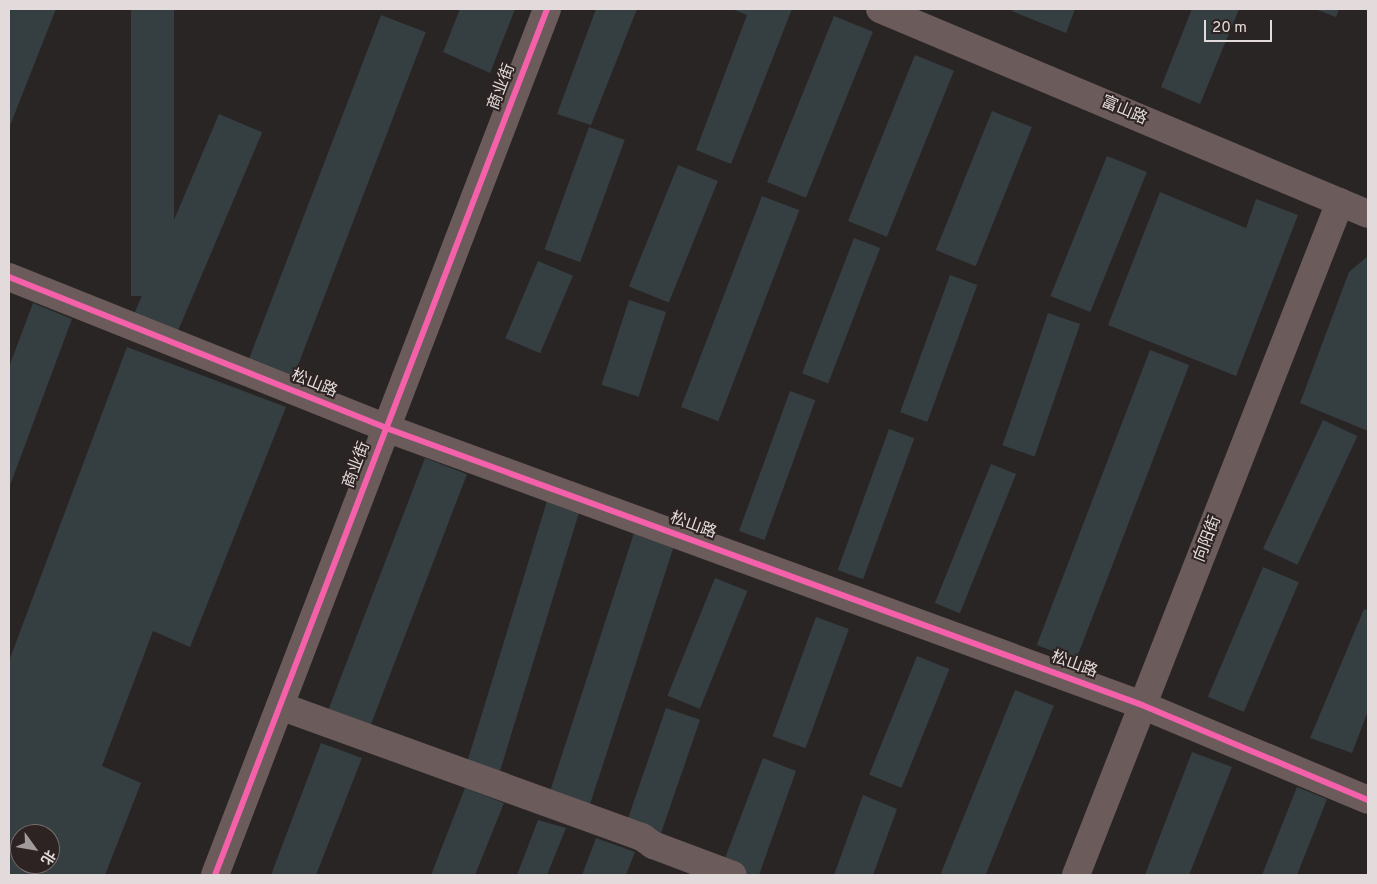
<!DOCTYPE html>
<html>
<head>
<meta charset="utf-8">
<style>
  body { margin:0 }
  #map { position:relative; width:1377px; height:884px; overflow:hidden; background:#2a2525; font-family:Overpass,"Noto Sans SC",sans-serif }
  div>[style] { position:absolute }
  .building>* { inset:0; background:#353e40; transform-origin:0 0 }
  .minor>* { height:28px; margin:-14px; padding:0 14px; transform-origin:14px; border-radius:14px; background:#6c5b5b }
  .cycleway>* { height:6px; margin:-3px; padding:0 3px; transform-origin:3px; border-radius:3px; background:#f560ab }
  span { translate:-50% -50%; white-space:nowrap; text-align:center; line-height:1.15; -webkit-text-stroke:4px #2d2322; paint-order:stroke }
  .street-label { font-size:16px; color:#e3dbdb }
  .frame { position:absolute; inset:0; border:10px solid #e3dbdb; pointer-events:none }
  .north { position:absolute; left:10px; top:824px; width:50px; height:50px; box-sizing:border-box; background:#2d2322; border:1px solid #766d6c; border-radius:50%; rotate:122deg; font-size:14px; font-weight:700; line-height:20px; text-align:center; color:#e3dbdb }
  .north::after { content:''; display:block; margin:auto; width:18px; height:22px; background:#a29b9b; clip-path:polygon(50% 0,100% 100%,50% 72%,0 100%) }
  .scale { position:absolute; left:1204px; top:20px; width:68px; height:22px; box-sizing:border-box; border:2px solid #e3dbdb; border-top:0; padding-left:6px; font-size:15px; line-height:18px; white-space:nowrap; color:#e3dbdb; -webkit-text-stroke:4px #2d2322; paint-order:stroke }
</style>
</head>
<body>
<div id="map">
  <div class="building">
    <div style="clip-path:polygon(9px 9px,56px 9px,9px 128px)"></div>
    <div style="left:131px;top:9px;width:43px;height:287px"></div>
    <div style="clip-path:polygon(460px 9px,515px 9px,490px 73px,443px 52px)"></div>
    <div style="clip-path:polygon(596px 9px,637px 9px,591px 125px,557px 114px)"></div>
    <div style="clip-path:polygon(732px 9px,792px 9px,731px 164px,696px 150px,747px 15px)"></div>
    <div style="clip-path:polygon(1013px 9px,1075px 9px,1066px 33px,1012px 11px)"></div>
    <div style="clip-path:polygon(1192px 9px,1239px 9px,1200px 104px,1161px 87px)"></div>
    <div style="clip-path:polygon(1315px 9px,1339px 9px,1336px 17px)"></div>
    <div style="left:381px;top:15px;width:48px;height:369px;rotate:21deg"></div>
    <div style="left:834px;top:16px;width:42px;height:179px;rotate:22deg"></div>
    <div style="left:915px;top:55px;width:42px;height:179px;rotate:22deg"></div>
    <div style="left:992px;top:111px;width:43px;height:150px;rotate:22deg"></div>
    <div style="left:219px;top:114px;width:47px;height:218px;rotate:23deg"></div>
    <div style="left:589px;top:127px;width:38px;height:130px;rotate:20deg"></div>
    <div style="left:1107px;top:156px;width:43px;height:151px;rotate:22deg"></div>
    <div style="left:678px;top:165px;width:43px;height:131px;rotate:22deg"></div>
    <div style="clip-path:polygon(1160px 192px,1246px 228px,1256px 199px,1298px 215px,1236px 376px,1108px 325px)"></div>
    <div style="left:762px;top:196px;width:40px;height:226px;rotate:21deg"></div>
    <div style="left:854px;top:238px;width:28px;height:145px;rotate:21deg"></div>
    <div style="clip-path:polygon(1368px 256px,1368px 431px,1300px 403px,1349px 272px)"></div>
    <div style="left:538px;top:261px;width:38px;height:84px;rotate:23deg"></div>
    <div style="left:950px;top:275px;width:29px;height:146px;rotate:20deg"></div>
    <div style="left:629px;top:300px;width:39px;height:89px;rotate:18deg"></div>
    <div style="clip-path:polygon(33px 303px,72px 319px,9px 488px,9px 367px)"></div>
    <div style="left:1048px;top:313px;width:34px;height:140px;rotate:19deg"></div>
    <div style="clip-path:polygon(evenodd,127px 347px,286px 407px,190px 647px,153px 631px,102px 766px,141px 783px,105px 875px,9px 875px,9px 661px,127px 347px,20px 834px,50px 834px,50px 864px,20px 864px,20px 834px)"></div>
    <div style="left:1150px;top:350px;width:42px;height:316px;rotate:21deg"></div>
    <div style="left:790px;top:391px;width:27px;height:149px;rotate:20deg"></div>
    <div style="left:1323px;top:420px;width:38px;height:142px;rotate:25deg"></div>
    <div style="left:889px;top:429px;width:27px;height:150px;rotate:20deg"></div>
    <div style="left:425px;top:458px;width:45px;height:280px;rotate:21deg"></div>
    <div style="left:991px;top:464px;width:27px;height:150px;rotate:22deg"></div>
    <div style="left:547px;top:501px;width:34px;height:284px;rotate:17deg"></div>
    <div style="left:634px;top:533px;width:42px;height:284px;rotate:18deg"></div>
    <div style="left:1263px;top:567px;width:39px;height:141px;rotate:23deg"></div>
    <div style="left:715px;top:578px;width:35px;height:127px;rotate:22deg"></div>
    <div style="clip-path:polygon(1364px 609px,1368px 610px,1368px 711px,1352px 753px,1310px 738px)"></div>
    <div style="left:816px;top:617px;width:35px;height:127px;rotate:20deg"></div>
    <div style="left:917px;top:656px;width:35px;height:128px;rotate:22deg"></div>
    <div style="left:1015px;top:690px;width:42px;height:198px;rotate:22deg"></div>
    <div style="left:666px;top:708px;width:36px;height:128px;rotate:19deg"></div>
    <div style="clip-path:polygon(321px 743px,362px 758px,316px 875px,271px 875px)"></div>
    <div style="clip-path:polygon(1192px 752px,1232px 767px,1189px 875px,1145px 875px)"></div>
    <div style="clip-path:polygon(763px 758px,796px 771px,759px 875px,747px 875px,722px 866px)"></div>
    <div style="clip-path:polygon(1297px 787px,1327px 799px,1297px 875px,1262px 875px)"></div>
    <div style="clip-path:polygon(465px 788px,504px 803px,475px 875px,431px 875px)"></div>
    <div style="clip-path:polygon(863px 795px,897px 809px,873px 875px,834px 875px)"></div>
    <div style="clip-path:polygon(538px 820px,566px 828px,547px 875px,517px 875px)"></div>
    <div style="clip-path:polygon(596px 838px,635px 852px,626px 875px,582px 875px)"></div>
  </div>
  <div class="minor">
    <div style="left:880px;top:9px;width:529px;rotate:22.79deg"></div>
    <div style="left:9px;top:277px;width:406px;rotate:21.8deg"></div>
    <div style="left:386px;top:428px;width:805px;rotate:20.12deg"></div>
    <div style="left:1142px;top:705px;width:245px;rotate:22.8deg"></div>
    <div style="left:280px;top:706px;width:385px;rotate:19.9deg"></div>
    <div style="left:642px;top:837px;width:14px;rotate:36deg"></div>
    <div style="left:653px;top:845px;width:85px;rotate:20.6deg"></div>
    <div style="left:215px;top:875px;width:927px;rotate:-69.02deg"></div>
    <div style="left:1076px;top:875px;width:723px;rotate:-68.58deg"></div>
  </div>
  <div class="cycleway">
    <div style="left:9px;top:277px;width:406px;rotate:21.8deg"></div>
    <div style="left:386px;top:428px;width:805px;rotate:20.12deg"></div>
    <div style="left:1142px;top:705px;width:245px;rotate:22.8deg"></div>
    <div style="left:215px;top:875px;width:927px;rotate:-69.02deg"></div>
  </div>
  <div class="street-label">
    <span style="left:502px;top:87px;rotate:-69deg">商业街</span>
    <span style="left:1124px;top:111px;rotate:23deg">富山路</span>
    <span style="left:314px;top:384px;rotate:22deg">松山路</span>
    <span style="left:357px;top:465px;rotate:-69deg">商业街</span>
    <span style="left:693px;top:526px;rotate:20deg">松山路</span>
    <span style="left:1208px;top:539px;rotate:-69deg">向阳街</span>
    <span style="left:1074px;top:665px;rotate:20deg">松山路</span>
  </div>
  <div class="frame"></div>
  <div class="north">北</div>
  <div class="scale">20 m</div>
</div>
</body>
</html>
